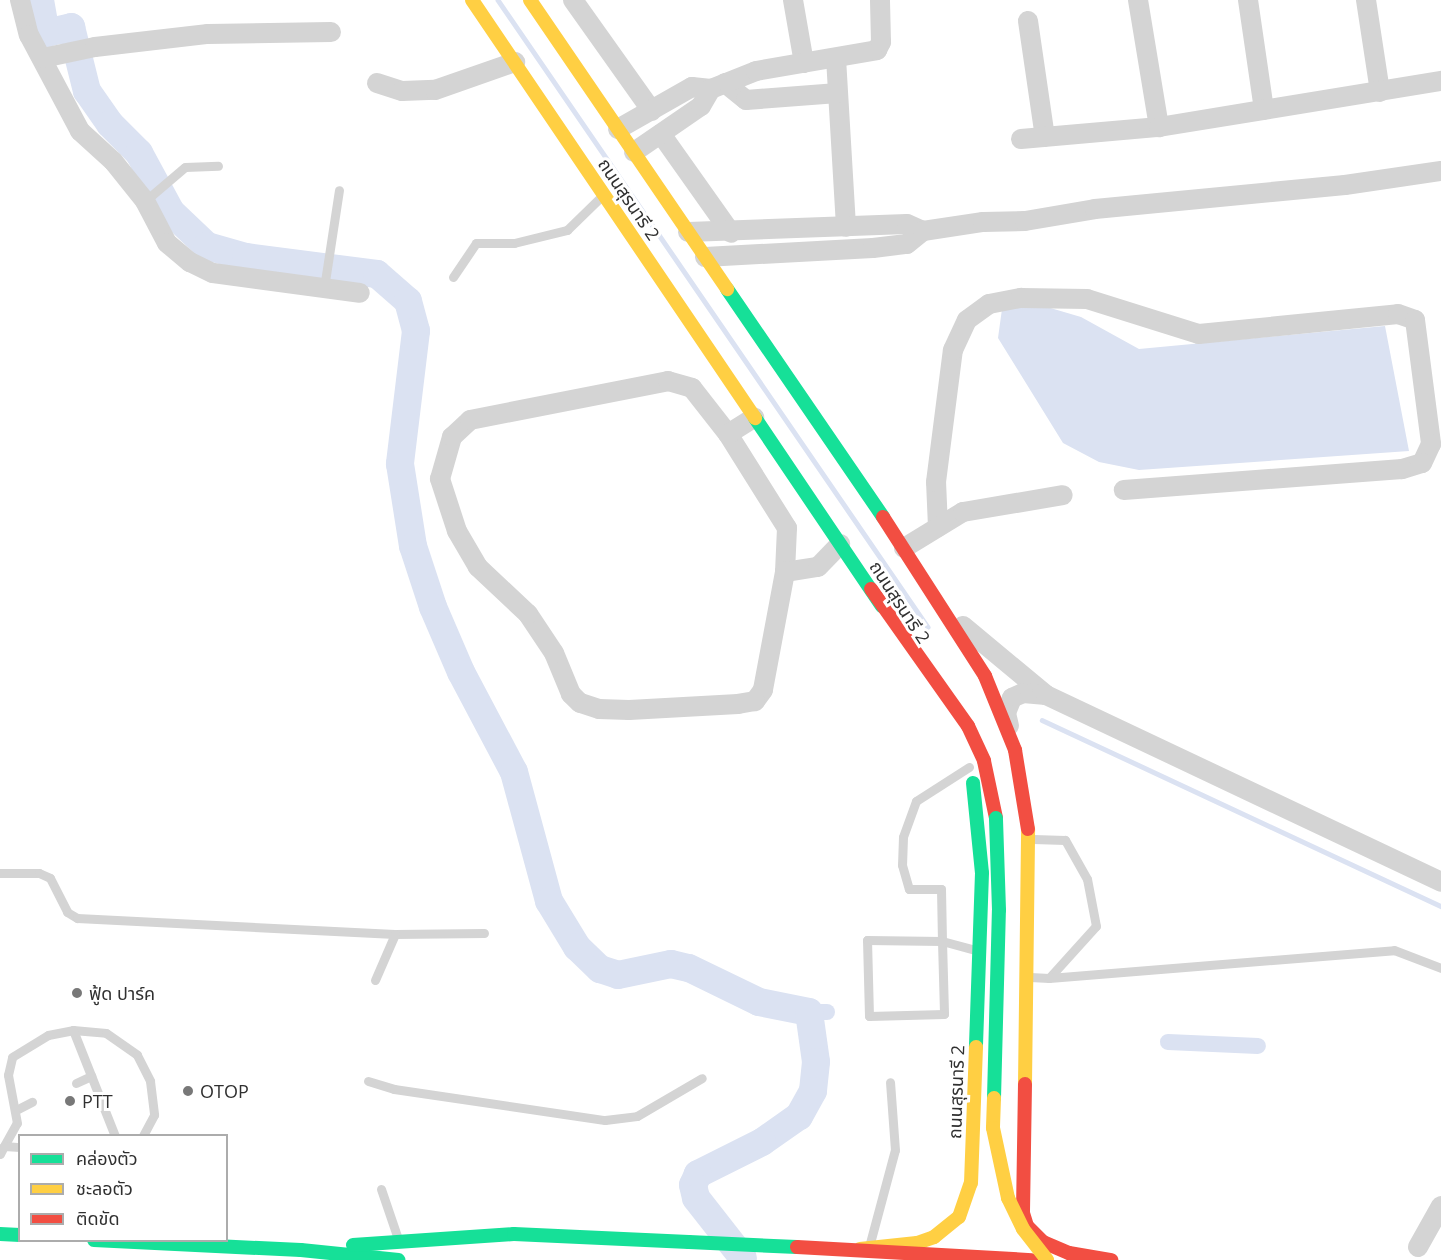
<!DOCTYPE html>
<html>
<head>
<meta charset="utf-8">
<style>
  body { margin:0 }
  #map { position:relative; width:1441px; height:1260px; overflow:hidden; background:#fff; font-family:"Open Sans","Noto Sans Thai",sans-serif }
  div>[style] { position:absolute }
  .water>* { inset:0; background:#dbe2f2 }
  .stream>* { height:4.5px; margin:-2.25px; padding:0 2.25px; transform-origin:2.25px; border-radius:2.25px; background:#dbe2f2 }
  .canal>* { height:16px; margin:-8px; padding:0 8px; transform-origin:8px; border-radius:8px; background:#dbe2f2 }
  .river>* { height:28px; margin:-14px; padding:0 14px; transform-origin:14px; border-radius:14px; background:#dbe2f2 }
  .lane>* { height:9px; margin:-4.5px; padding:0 4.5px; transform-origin:4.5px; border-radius:4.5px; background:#d4d4d4 }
  .street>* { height:20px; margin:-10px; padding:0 10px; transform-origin:10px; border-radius:10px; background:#d4d4d4 }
  .fast>* { height:14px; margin:-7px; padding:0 7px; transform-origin:7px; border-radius:7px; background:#16e098 }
  .slow>* { height:14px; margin:-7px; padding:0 7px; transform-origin:7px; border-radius:7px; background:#ffcf43 }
  .jam>* { height:14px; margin:-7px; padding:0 7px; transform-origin:7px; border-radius:7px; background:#f24e42 }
  .fast-bridge>* { height:14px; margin:-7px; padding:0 7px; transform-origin:7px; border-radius:7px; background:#16e098 }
  .slow-bridge>* { height:14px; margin:-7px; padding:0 7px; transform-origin:7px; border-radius:7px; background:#ffcf43 }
  .dots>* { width:16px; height:16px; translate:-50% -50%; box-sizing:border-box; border:3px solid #fff; border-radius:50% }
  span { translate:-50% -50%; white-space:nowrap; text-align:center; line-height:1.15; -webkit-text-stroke:6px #fff; paint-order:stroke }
  .street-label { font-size:18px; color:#303030 }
  .poi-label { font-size:18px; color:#303030 }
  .left { translate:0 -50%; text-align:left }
  .legend { position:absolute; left:18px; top:1134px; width:210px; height:108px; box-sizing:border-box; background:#fff; border:2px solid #acacac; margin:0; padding:8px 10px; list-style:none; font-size:18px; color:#303030 }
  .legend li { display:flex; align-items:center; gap:12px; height:30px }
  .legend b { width:30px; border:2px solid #acacac }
</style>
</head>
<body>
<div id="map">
  <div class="water">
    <div style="clip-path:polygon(1030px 302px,1081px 317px,1139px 349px,1385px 326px,1409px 451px,1139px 470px,1099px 462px,1063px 443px,998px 338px,1002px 309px)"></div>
  </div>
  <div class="stream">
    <div style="left:498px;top:0;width:760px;rotate:55.56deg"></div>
    <div style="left:1042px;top:720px;width:440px;rotate:25deg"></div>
  </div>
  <div class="canal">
    <div style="left:809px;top:1012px;width:18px"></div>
    <div style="left:1168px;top:1042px;width:90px;rotate:2.5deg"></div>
  </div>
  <div class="river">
    <div style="left:40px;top:0;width:34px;rotate:80deg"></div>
    <div style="left:46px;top:33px;width:26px;rotate:-13deg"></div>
    <div style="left:71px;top:27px;width:66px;rotate:76deg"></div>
    <div style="left:87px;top:91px;width:40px;rotate:55.1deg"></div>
    <div style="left:110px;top:124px;width:41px;rotate:45deg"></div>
    <div style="left:139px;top:153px;width:67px;rotate:61.5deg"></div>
    <div style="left:171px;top:212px;width:50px;rotate:43.4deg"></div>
    <div style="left:207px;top:246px;width:41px;rotate:15.8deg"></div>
    <div style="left:246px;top:257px;width:132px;rotate:7.4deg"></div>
    <div style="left:377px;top:274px;width:41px;rotate:41.1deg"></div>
    <div style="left:408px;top:301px;width:31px;rotate:75deg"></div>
    <div style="left:416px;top:331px;width:134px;rotate:96.9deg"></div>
    <div style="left:400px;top:464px;width:83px;rotate:81deg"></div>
    <div style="left:413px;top:546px;width:64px;rotate:71.8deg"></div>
    <div style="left:433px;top:607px;width:71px;rotate:66.7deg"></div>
    <div style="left:461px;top:672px;width:113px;rotate:62.1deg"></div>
    <div style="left:514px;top:772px;width:134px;rotate:74.8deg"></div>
    <div style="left:549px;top:901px;width:54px;rotate:58.7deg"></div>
    <div style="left:577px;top:947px;width:32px;rotate:44deg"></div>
    <div style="left:600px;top:969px;width:19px;rotate:18deg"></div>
    <div style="left:618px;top:975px;width:54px;rotate:-11.7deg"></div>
    <div style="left:671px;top:964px;width:18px;rotate:13deg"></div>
    <div style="left:689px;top:968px;width:78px;rotate:25.9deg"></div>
    <div style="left:759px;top:1002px;width:51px;rotate:11.3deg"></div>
    <div style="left:809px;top:1012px;width:50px;rotate:82deg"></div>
    <div style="left:816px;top:1062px;width:29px;rotate:96deg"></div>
    <div style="left:813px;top:1091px;width:29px;rotate:119deg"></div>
    <div style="left:799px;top:1116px;width:45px;rotate:144.9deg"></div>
    <div style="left:762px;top:1142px;width:72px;rotate:153.4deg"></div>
    <div style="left:698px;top:1174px;width:12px;rotate:114deg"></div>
    <div style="left:693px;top:1185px;width:13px;rotate:77deg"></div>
    <div style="left:696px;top:1198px;width:76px;rotate:51.9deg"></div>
  </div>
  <div class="lane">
    <div style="left:145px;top:201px;width:52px;rotate:-40.4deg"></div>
    <div style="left:185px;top:167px;width:33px;rotate:-2deg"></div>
    <div style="left:453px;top:277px;width:41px;rotate:-55.9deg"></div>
    <div style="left:476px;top:243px;width:38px"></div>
    <div style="left:514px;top:243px;width:55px;rotate:-13.8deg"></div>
    <div style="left:567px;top:230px;width:49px;rotate:-44.2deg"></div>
    <div style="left:324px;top:288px;width:99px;rotate:-81.3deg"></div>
    <div style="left:969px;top:767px;width:63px;rotate:147.3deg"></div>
    <div style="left:916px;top:801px;width:38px;rotate:110deg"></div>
    <div style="left:903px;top:837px;width:28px;rotate:92deg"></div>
    <div style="left:902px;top:865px;width:25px;rotate:74deg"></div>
    <div style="left:909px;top:889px;width:32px"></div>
    <div style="left:941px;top:889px;width:52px;rotate:88.9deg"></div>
    <div style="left:942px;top:941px;width:73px;rotate:88.4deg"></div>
    <div style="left:944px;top:1014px;width:75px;rotate:178.5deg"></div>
    <div style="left:869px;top:1016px;width:76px;rotate:-91.5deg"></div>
    <div style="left:867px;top:940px;width:75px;rotate:0.8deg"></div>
    <div style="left:942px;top:941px;width:35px;rotate:15deg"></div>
    <div style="left:0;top:873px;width:39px"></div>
    <div style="left:39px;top:873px;width:12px;rotate:24deg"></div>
    <div style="left:50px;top:878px;width:38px;rotate:63deg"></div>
    <div style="left:67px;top:912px;width:12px;rotate:31deg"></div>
    <div style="left:77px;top:918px;width:318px;rotate:2.9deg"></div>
    <div style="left:395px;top:934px;width:89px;rotate:-0.6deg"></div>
    <div style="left:1030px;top:977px;width:19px;rotate:3deg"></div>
    <div style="left:1049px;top:978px;width:70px;rotate:-47.9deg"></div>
    <div style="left:1096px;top:926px;width:48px;rotate:-100.8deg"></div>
    <div style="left:1087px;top:879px;width:45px;rotate:-119.4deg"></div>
    <div style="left:1065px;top:840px;width:32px;rotate:-178deg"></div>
    <div style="left:1049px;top:978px;width:346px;rotate:-4.6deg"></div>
    <div style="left:1394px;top:950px;width:50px;rotate:21deg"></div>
    <div style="left:375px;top:980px;width:50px;rotate:-66.5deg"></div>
    <div style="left:73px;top:1030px;width:33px;rotate:5deg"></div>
    <div style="left:106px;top:1033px;width:38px;rotate:35deg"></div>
    <div style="left:137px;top:1055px;width:29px;rotate:63deg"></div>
    <div style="left:150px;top:1081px;width:34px;rotate:83deg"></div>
    <div style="left:154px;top:1115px;width:24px;rotate:118deg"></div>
    <div style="left:368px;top:1081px;width:27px;rotate:17deg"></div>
    <div style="left:394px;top:1089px;width:213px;rotate:8.4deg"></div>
    <div style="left:605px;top:1120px;width:32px;rotate:-7deg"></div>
    <div style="left:637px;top:1116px;width:75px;rotate:-30.3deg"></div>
    <div style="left:76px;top:1083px;width:17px;rotate:-25deg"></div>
    <div style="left:16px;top:1110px;width:18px;rotate:-27deg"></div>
    <div style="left:4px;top:1146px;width:26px;rotate:-61deg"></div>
    <div style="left:17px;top:1123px;width:49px;rotate:-100.6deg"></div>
    <div style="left:8px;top:1075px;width:18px;rotate:-77deg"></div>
    <div style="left:12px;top:1057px;width:42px;rotate:-31.4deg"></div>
    <div style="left:48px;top:1035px;width:25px;rotate:-11deg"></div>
    <div style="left:73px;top:1030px;width:114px;rotate:68.4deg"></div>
    <div style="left:0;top:1154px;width:9px;rotate:-63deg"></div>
    <div style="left:4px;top:1146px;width:16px;rotate:4deg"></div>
    <div style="left:381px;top:1189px;width:53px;rotate:71.2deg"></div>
    <div style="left:870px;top:1243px;width:96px;rotate:-75deg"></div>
    <div style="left:895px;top:1150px;width:68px;rotate:-94.2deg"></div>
  </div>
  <div class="street">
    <div style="left:20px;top:0;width:36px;rotate:76deg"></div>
    <div style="left:29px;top:35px;width:109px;rotate:62deg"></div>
    <div style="left:80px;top:131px;width:45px;rotate:42.3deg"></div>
    <div style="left:113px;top:161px;width:51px;rotate:51.3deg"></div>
    <div style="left:145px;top:201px;width:47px;rotate:62.4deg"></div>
    <div style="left:167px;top:243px;width:30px;rotate:40deg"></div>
    <div style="left:190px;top:262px;width:25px;rotate:26deg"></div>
    <div style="left:213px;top:273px;width:148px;rotate:7.7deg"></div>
    <div style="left:573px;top:0;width:136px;rotate:54.6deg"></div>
    <div style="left:793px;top:0;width:64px;rotate:80.1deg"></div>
    <div style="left:1138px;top:0;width:129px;rotate:80.6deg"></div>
    <div style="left:1248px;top:0;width:111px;rotate:81.7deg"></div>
    <div style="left:1366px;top:0;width:93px;rotate:81.3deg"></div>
    <div style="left:1028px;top:21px;width:117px;rotate:81.7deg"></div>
    <div style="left:43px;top:58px;width:53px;rotate:-11.9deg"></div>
    <div style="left:95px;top:47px;width:114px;rotate:-6.6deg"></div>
    <div style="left:208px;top:34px;width:123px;rotate:-0.9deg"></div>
    <div style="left:836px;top:58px;width:169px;rotate:86.6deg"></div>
    <div style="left:377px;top:83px;width:26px;rotate:18deg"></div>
    <div style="left:402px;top:91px;width:33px;rotate:-2deg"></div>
    <div style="left:435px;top:90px;width:85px;rotate:-19.3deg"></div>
    <div style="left:725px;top:83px;width:27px;rotate:39deg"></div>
    <div style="left:746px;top:100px;width:92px;rotate:-4.4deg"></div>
    <div style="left:618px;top:129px;width:85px;rotate:-29.6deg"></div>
    <div style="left:692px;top:87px;width:19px;rotate:6deg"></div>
    <div style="left:711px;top:89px;width:48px;rotate:-21.8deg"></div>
    <div style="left:756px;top:71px;width:123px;rotate:-9.8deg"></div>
    <div style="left:877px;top:50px;width:9px;rotate:-63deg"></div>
    <div style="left:881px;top:42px;width:42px;rotate:-91.4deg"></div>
    <div style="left:661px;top:134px;width:121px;rotate:54.7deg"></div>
    <div style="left:1021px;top:139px;width:139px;rotate:-5deg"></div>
    <div style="left:1159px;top:127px;width:286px;rotate:-9.3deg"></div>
    <div style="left:634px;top:152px;width:81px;rotate:-34.5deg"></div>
    <div style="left:701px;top:106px;width:20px;rotate:-60deg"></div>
    <div style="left:688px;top:232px;width:219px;rotate:-2.1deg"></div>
    <div style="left:907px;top:224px;width:17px;rotate:24deg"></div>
    <div style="left:705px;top:257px;width:168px;rotate:-3.1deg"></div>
    <div style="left:873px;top:248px;width:34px;rotate:-7deg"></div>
    <div style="left:907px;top:244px;width:21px;rotate:-39deg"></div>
    <div style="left:923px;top:231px;width:61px;rotate:-8.5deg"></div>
    <div style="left:983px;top:222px;width:42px;rotate:-1.4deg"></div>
    <div style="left:1025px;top:221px;width:71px;rotate:-9.7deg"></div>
    <div style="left:1095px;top:209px;width:251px;rotate:-5.5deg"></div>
    <div style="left:1345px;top:185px;width:97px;rotate:-8.3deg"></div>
    <div style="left:728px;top:434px;width:111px;rotate:57.9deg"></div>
    <div style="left:787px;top:528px;width:44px;rotate:92.6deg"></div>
    <div style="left:785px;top:572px;width:120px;rotate:100.6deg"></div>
    <div style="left:763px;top:690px;width:14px;rotate:126deg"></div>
    <div style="left:755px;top:701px;width:17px;rotate:170deg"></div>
    <div style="left:738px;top:704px;width:109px;rotate:176.8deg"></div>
    <div style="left:629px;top:710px;width:30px;rotate:-178deg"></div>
    <div style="left:599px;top:709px;width:20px;rotate:-162deg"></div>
    <div style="left:580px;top:703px;width:13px;rotate:-135deg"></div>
    <div style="left:571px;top:694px;width:44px;rotate:-112.5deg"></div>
    <div style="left:554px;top:653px;width:47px;rotate:-123.7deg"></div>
    <div style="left:528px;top:614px;width:69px;rotate:-136.8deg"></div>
    <div style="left:478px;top:567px;width:42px;rotate:-120.3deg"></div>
    <div style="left:457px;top:531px;width:55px;rotate:-108.1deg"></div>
    <div style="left:440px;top:479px;width:44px;rotate:-74.1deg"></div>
    <div style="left:452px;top:437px;width:25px;rotate:-43deg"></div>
    <div style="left:470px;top:420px;width:202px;rotate:-11.1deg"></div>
    <div style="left:668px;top:381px;width:25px;rotate:16deg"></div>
    <div style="left:692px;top:388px;width:58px;rotate:52deg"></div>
    <div style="left:728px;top:434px;width:31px;rotate:-32deg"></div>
    <div style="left:938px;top:527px;width:45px;rotate:-92.5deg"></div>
    <div style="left:936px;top:482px;width:133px;rotate:-82.7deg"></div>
    <div style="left:953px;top:350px;width:33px;rotate:-65deg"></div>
    <div style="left:967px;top:320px;width:27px;rotate:-36deg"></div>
    <div style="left:989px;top:304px;width:33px;rotate:-11deg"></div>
    <div style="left:1021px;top:298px;width:66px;rotate:0.9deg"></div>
    <div style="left:1087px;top:299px;width:117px;rotate:17.4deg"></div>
    <div style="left:1199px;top:334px;width:200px;rotate:-5.7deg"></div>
    <div style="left:1398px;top:314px;width:18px;rotate:19deg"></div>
    <div style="left:1415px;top:320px;width:125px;rotate:82.6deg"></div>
    <div style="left:1431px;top:444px;width:21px;rotate:115deg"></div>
    <div style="left:1422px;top:463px;width:21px;rotate:163deg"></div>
    <div style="left:1402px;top:469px;width:279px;rotate:175.7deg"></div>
    <div style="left:904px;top:548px;width:69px;rotate:-31.4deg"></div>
    <div style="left:963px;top:512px;width:101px;rotate:-9.6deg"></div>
    <div style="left:785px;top:572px;width:33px;rotate:-9deg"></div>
    <div style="left:818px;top:567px;width:32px;rotate:-46deg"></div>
    <div style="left:963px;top:626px;width:108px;rotate:39.7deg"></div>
    <div style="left:1046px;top:695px;width:23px;rotate:-175deg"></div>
    <div style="left:1023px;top:693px;width:12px;rotate:156deg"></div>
    <div style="left:1012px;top:698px;width:16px;rotate:112deg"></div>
    <div style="left:1006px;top:713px;width:13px;rotate:77deg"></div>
    <div style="left:1046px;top:695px;width:437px;rotate:25.3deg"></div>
    <div style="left:1418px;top:1247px;width:47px;rotate:-60.7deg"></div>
  </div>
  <div class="fast">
    <div style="left:727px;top:289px;width:276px;rotate:55.6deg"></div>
    <div style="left:755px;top:418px;width:227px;rotate:56deg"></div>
    <div style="left:973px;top:783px;width:90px;rotate:84.3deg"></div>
    <div style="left:982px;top:873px;width:174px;rotate:92deg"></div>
    <div style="left:0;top:1234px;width:20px;rotate:3deg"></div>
    <div style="left:94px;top:1240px;width:207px;rotate:2.8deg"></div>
    <div style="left:301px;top:1250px;width:98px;rotate:5.9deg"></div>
    <div style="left:689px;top:1242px;width:108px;rotate:2.7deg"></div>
    <div style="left:353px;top:1245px;width:161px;rotate:-3.9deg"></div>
    <div style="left:514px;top:1234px;width:175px;rotate:2.6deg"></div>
  </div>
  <div class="slow">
    <div style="left:472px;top:0;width:505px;rotate:55.9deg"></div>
    <div style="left:530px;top:0;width:350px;rotate:55.7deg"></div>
    <div style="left:1025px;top:1084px;width:255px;rotate:-89.3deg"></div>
    <div style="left:860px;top:1249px;width:57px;rotate:-6deg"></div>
    <div style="left:917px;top:1243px;width:18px;rotate:-19deg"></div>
    <div style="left:934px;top:1237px;width:32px;rotate:-39deg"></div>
    <div style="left:959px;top:1217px;width:36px;rotate:-71deg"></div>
    <div style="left:971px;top:1183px;width:136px;rotate:-87.9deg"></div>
  </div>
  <div class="jam">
    <div style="left:883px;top:517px;width:189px;rotate:57.3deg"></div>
    <div style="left:985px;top:676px;width:80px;rotate:67.9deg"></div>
    <div style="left:1015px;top:750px;width:80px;rotate:80.7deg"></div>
    <div style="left:871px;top:589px;width:168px;rotate:54.7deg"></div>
    <div style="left:968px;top:726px;width:38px;rotate:65deg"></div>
    <div style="left:984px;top:761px;width:58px;rotate:78.1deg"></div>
    <div style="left:1025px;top:1084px;width:129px;rotate:90.9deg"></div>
    <div style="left:1023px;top:1213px;width:14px;rotate:73deg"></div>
    <div style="left:1027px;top:1226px;width:23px;rotate:45deg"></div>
    <div style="left:1043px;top:1242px;width:28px;rotate:23deg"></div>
    <div style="left:1069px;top:1253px;width:43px;rotate:9.5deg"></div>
    <div style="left:797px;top:1247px;width:235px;rotate:3.2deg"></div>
  </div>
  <div class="fast-bridge">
    <div style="left:994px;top:1098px;width:188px;rotate:-88.5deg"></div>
    <div style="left:999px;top:910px;width:92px;rotate:-91.9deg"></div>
  </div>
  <div class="slow-bridge">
    <div style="left:994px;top:1098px;width:30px;rotate:92deg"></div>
    <div style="left:993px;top:1128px;width:72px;rotate:77.9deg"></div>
    <div style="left:1008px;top:1198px;width:34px;rotate:64deg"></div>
    <div style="left:1023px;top:1229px;width:39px;rotate:52deg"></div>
  </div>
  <div class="dots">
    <div style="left:77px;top:993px;background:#787878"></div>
    <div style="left:188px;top:1091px;background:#787878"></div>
    <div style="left:70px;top:1101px;background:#787878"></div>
  </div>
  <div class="street-label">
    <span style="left:629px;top:199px;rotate:56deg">ถนนสุรนารี 2</span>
    <span style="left:900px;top:602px;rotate:57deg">ถนนสุรนารี 2</span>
    <span style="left:956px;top:1092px;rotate:-88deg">ถนนสุรนารี 2</span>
  </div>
  <div class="poi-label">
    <span class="left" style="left:89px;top:993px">ฟู้ด ปาร์ค</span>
    <span class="left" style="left:200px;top:1091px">OTOP</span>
    <span class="left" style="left:82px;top:1101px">PTT</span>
  </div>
  <ul class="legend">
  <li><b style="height:8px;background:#16e098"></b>คล่องตัว</li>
  <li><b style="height:8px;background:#ffcf43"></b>ชะลอตัว</li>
  <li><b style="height:8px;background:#f24e42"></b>ติดขัด</li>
  </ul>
</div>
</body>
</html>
